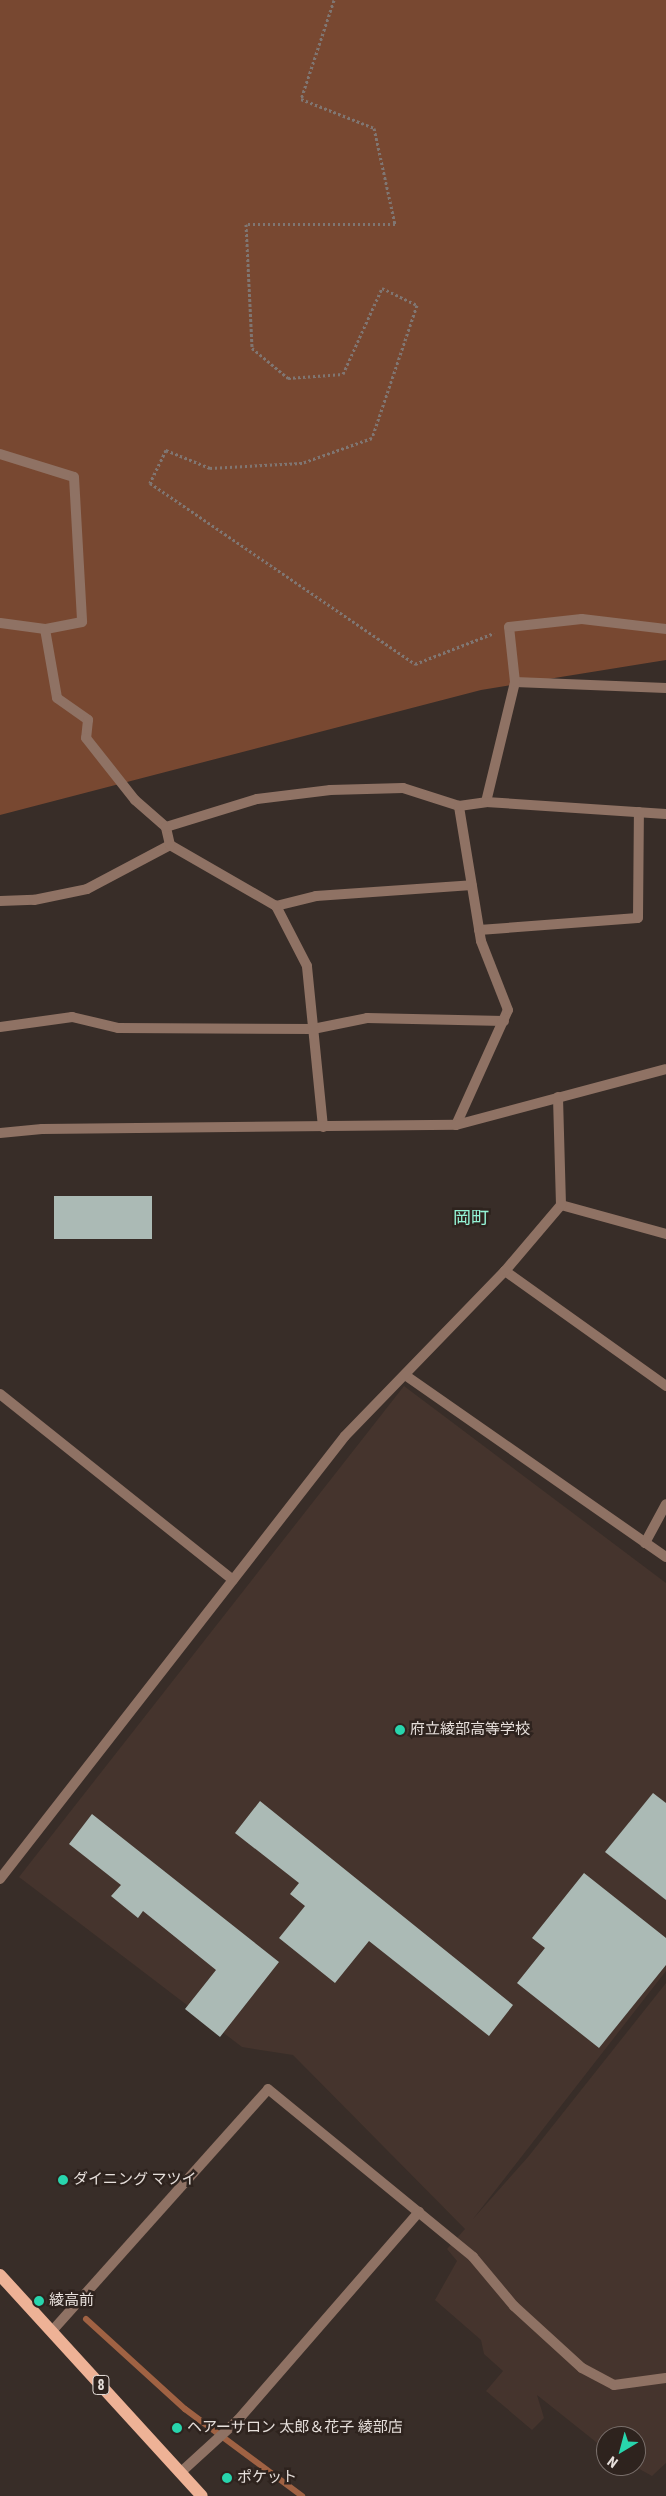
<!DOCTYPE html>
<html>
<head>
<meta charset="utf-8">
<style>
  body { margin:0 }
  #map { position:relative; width:666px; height:2496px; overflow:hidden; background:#382d28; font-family:"Roboto Condensed","Noto Sans JP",sans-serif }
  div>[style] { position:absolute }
  .built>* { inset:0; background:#45342d }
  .green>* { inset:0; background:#784831 }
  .stream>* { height:6px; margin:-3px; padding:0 3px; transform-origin:3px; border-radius:3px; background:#a06243 }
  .building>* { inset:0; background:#abbab5; transform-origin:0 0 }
  .path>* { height:3px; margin-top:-1.5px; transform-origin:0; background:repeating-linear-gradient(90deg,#807672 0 2.5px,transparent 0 5px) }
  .street>* { height:10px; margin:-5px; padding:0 5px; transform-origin:5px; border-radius:5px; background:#8f7264 }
  .primary>* { height:12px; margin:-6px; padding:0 6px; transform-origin:6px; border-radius:6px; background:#eeb296 }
  .dots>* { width:14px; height:14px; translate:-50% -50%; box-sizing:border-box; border:2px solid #2e231e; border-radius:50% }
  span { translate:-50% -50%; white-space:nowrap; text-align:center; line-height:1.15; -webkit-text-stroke:5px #2e231e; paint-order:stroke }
  .shield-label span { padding:1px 4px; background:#2e231e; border:1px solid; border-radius:4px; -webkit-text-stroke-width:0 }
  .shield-label { font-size:14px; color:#e6dfdb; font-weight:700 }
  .poi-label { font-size:15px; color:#e6dfdb }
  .left { translate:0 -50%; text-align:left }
  .quarter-label { font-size:18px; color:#94f3d5 }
  .north { position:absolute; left:596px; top:2426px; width:50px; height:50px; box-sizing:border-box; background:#2e231e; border:1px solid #786e6a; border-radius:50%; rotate:217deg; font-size:14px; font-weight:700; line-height:20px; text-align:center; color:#e6dfdb }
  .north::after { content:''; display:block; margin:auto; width:18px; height:22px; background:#28d5ad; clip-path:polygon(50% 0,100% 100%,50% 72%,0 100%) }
</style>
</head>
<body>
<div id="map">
  <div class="built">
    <div style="clip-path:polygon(404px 1386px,666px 1583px,666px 1971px,473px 2219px,528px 2157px,666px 1983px,666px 2463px,652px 2476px,634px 2466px,636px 2436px,606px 2436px,606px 2450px,537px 2395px,544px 2418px,532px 2430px,486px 2391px,503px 2371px,484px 2354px,481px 2340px,435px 2300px,457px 2261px,447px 2249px,465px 2229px,293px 2055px,242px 2047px,19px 1877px)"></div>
  </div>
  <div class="green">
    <div style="clip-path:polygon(0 0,666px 0,666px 660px,481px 690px,0 815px)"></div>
  </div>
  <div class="stream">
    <div style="left:86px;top:2319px;width:134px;rotate:42.3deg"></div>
    <div style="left:185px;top:2409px;width:146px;rotate:36.6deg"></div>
  </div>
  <div class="building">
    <div style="left:54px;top:1196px;width:98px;height:43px"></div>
    <div style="clip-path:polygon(653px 1793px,666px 1803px,666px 1900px,605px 1852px)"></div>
    <div style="clip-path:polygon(260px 1801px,513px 2005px,489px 2036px,369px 1941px,335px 1983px,279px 1938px,305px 1906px,290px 1894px,299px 1883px,235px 1833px)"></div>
    <div style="clip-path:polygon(92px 1814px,279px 1962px,220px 2037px,185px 2009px,216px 1970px,143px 1911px,138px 1918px,111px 1896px,121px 1885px,69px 1844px)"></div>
    <div style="clip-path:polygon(584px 1873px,666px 1938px,666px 1965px,599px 2048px,517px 1983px,545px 1948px,532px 1938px)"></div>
  </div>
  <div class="path">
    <div style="left:334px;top:0;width:104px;rotate:108.4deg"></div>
    <div style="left:301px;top:99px;width:79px;rotate:21.7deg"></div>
    <div style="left:374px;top:128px;width:98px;rotate:77.7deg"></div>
    <div style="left:395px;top:224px;width:149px;rotate:180deg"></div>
    <div style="left:246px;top:224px;width:124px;rotate:87.2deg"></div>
    <div style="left:252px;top:348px;width:47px;rotate:39.8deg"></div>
    <div style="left:288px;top:378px;width:55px;rotate:-4.2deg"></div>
    <div style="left:343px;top:374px;width:94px;rotate:-65.6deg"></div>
    <div style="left:382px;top:288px;width:39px;rotate:26deg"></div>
    <div style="left:417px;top:305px;width:140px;rotate:108.7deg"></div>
    <div style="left:372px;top:438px;width:74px;rotate:160.3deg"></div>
    <div style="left:302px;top:463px;width:92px;rotate:176.9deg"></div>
    <div style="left:210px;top:468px;width:48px;rotate:-157.8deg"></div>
    <div style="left:166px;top:450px;width:37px;rotate:116deg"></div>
    <div style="left:150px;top:483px;width:321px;rotate:34.3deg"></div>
    <div style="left:415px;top:664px;width:85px;rotate:-21.4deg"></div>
  </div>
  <div class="street">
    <div style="left:0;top:454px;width:77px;rotate:17.3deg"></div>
    <div style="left:74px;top:477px;width:145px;rotate:86.8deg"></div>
    <div style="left:82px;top:622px;width:38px;rotate:169deg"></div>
    <div style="left:45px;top:629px;width:45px;rotate:-172.4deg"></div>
    <div style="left:45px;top:629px;width:70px;rotate:80.1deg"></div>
    <div style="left:57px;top:698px;width:38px;rotate:35deg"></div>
    <div style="left:88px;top:720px;width:18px;rotate:96deg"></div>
    <div style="left:86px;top:738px;width:79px;rotate:51.7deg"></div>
    <div style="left:135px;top:800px;width:41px;rotate:41.1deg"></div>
    <div style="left:515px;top:682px;width:151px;rotate:2.3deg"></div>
    <div style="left:486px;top:802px;width:123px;rotate:-76.4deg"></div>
    <div style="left:515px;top:682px;width:55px;rotate:-96.2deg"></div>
    <div style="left:509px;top:627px;width:73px;rotate:-6.3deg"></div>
    <div style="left:582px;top:619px;width:85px;rotate:6.8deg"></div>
    <div style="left:0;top:901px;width:34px;rotate:-2deg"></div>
    <div style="left:34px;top:900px;width:54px;rotate:-11.7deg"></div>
    <div style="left:87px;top:889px;width:94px;rotate:-27.9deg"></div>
    <div style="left:276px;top:906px;width:41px;rotate:-14deg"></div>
    <div style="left:316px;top:896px;width:156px;rotate:-4deg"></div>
    <div style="left:479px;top:930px;width:159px;rotate:-4.3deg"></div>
    <div style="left:638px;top:918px;width:106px;rotate:-89.5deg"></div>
    <div style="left:0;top:1027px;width:73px;rotate:-7.9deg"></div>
    <div style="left:72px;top:1017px;width:47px;rotate:13.4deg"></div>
    <div style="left:118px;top:1028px;width:195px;rotate:0.3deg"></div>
    <div style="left:313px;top:1029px;width:55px;rotate:-11.5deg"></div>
    <div style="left:367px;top:1018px;width:137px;rotate:1.3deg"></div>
    <div style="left:456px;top:1125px;width:126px;rotate:-65.7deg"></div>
    <div style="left:508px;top:1010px;width:74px;rotate:-111.4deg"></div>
    <div style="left:481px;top:941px;width:137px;rotate:-99.3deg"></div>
    <div style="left:323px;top:1127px;width:162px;rotate:-95.7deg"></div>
    <div style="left:307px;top:966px;width:68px;rotate:-117.3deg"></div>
    <div style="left:276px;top:906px;width:122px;rotate:-150.1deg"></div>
    <div style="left:170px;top:845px;width:18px;rotate:-103deg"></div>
    <div style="left:166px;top:827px;width:95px;rotate:-17.1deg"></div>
    <div style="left:257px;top:799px;width:74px;rotate:-7deg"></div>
    <div style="left:330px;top:790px;width:73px;rotate:-1.6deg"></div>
    <div style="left:403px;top:788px;width:59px;rotate:17.8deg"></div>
    <div style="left:459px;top:806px;width:27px;rotate:-8deg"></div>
    <div style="left:486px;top:802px;width:180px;rotate:3.8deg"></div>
    <div style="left:0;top:1133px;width:42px;rotate:-5.4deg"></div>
    <div style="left:42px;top:1129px;width:414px;rotate:-0.6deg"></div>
    <div style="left:456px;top:1125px;width:217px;rotate:-14.9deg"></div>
    <div style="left:561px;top:1205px;width:109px;rotate:15.4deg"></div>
    <div style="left:505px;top:1271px;width:198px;rotate:35.5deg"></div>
    <div style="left:405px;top:1375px;width:318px;rotate:34.9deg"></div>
    <div style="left:0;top:1394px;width:298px;rotate:38.6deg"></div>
    <div style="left:645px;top:1543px;width:44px;rotate:-61.7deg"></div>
    <div style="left:0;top:1879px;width:561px;rotate:-52.09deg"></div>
    <div style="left:345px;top:1436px;width:230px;rotate:-45.9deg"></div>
    <div style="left:505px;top:1271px;width:87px;rotate:-49.7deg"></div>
    <div style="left:561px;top:1205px;width:108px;rotate:-91.6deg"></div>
    <div style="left:52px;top:2331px;width:324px;rotate:-48.2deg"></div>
    <div style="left:268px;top:2089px;width:265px;rotate:39.3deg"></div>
    <div style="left:473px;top:2257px;width:64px;rotate:50.1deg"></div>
    <div style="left:514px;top:2306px;width:92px;rotate:42.4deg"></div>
    <div style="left:582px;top:2368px;width:36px;rotate:28deg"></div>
    <div style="left:614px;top:2385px;width:52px;rotate:-7.7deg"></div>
    <div style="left:180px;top:2473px;width:79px;rotate:-42.4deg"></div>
    <div style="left:238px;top:2420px;width:276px;rotate:-49deg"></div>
  </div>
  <div class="primary">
    <div style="left:0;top:2275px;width:299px;rotate:47.6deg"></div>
  </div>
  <div class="dots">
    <div style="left:400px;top:1730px;background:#28d5ad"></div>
    <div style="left:63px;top:2180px;background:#28d5ad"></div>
    <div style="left:39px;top:2301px;background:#28d5ad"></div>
    <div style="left:177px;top:2428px;background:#28d5ad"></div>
    <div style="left:227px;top:2478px;background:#28d5ad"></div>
  </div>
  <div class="shield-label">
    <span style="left:101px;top:2385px">8</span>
  </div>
  <div class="poi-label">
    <span class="left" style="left:410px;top:1730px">府立綾部高等学校</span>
    <span class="left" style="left:73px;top:2180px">ダイニング マツイ</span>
    <span class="left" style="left:49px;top:2301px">綾高前</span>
    <span class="left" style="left:187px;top:2428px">ヘアーサロン 太郎＆花子 綾部店</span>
    <span class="left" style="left:237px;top:2478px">ポケット</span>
  </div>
  <div class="quarter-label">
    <span style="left:471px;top:1218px">岡町</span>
  </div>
  <div class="north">N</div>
</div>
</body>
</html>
